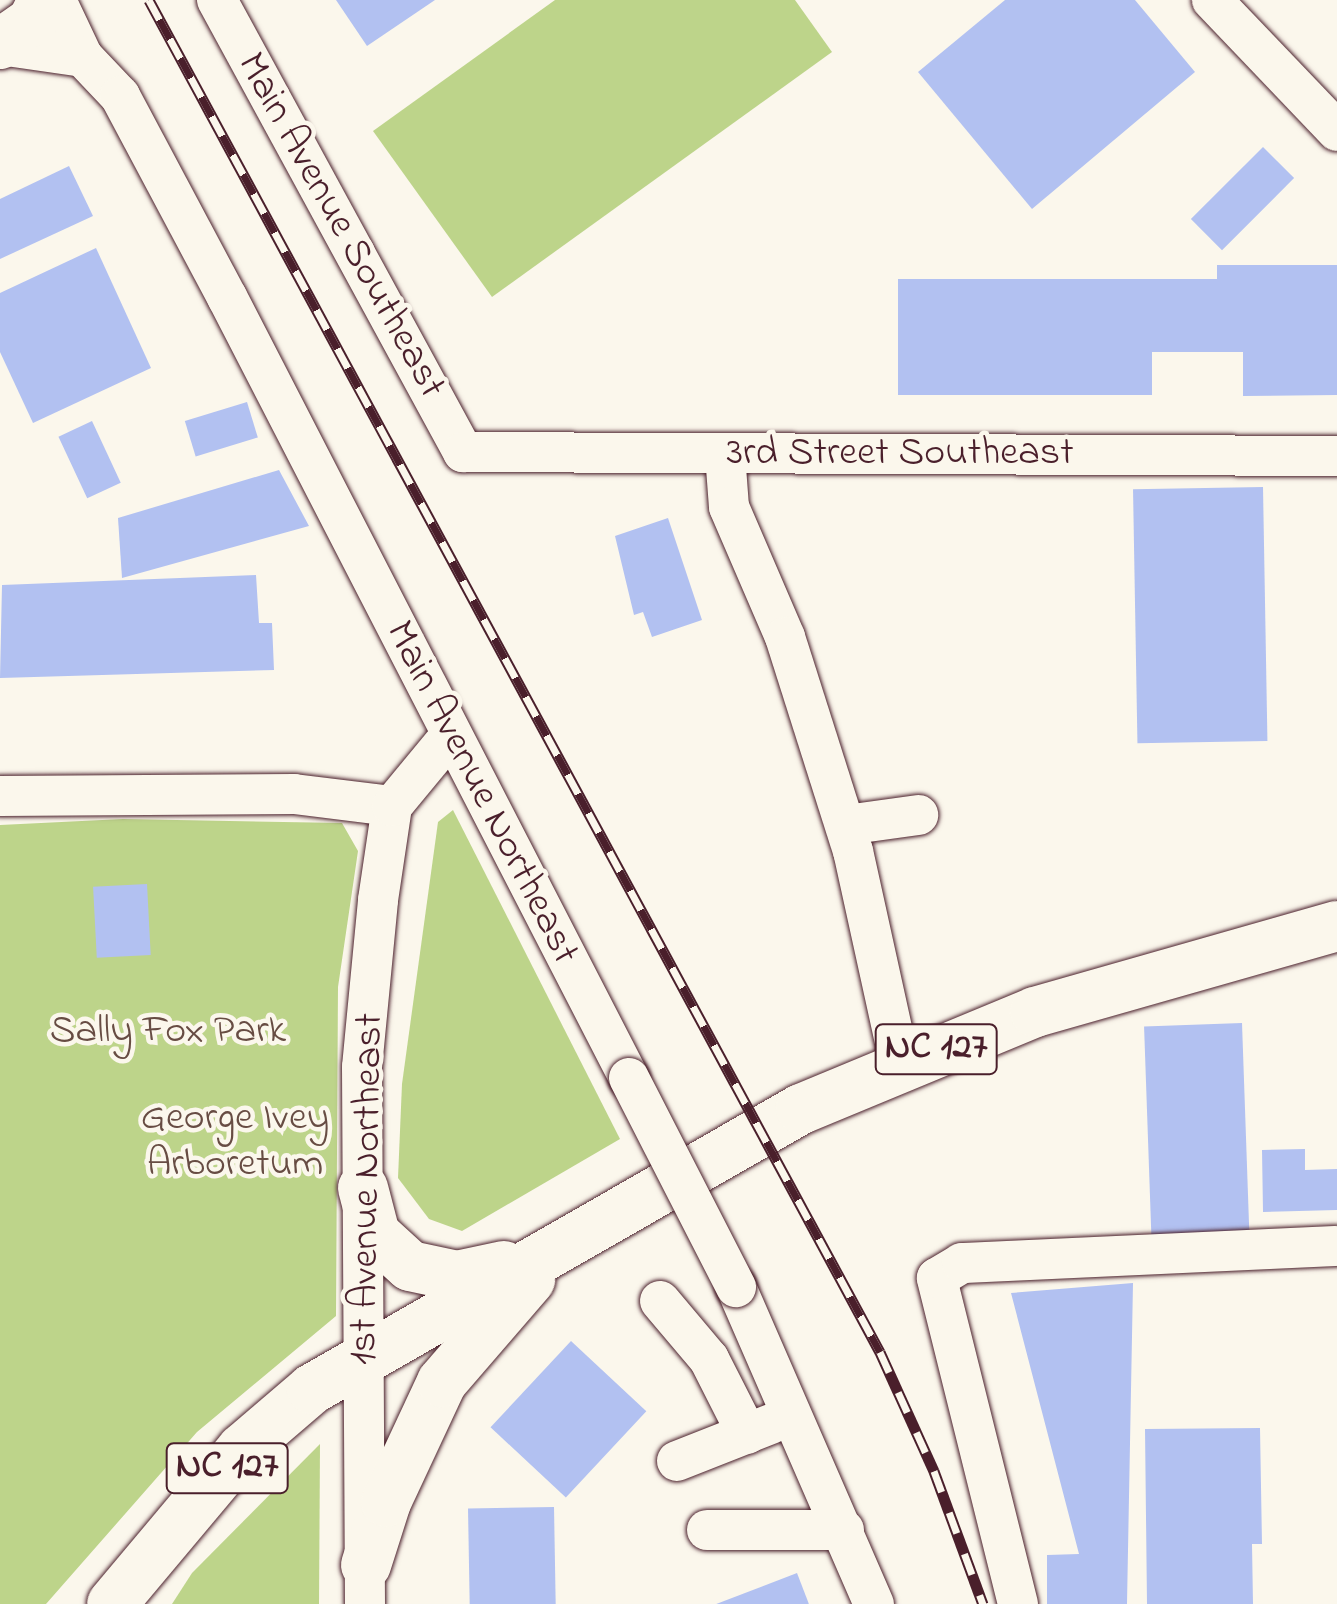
<!DOCTYPE html>
<html>
<head>
<meta charset="utf-8">
<style>
  body { margin:0 }
  #map { position:relative; width:1337px; height:1604px; overflow:hidden; background:#fbf7ec; font-family:"Indie Flower",sans-serif }
  div>[style] { position:absolute }
  .green>* { inset:0; background:#bdd48a }
  .building>* { inset:0; background:#b2c1f1; transform-origin:0 0 }
  .roads { filter:drop-shadow(0 0 2px #4a1f2b) drop-shadow(0 0 2px #4a1f2b) }
  .minor>* { height:40px; margin:-20px; padding:0 20px; transform-origin:20px; border-radius:20px; background:#fbf7ec }
  .major>* { height:50px; margin:-25px; padding:0 25px; transform-origin:25px; border-radius:25px; background:#fbf7ec }
  .rail>* { height:11px; margin-top:-5.5px; transform-origin:0; background:repeating-linear-gradient(90deg,#fbf7ec 0 22px,#4a1f2b 0 44px); box-sizing:border-box; border-block:2px solid #4a1f2b }
  .bridges { filter:drop-shadow(0 0 2px #4a1f2b) drop-shadow(0 0 2px #4a1f2b) }
  .minor-bridge>* { height:40px; margin:-20px; padding:0 20px; transform-origin:20px; border-radius:20px; background:#fbf7ec }
  span { translate:-50% -50%; white-space:nowrap; text-align:center; line-height:1.15; -webkit-text-stroke:9px #fbf7ec; paint-order:stroke }
  .shield-label span { padding:2px 8px; background:#fbf7ec; border:2px solid; border-radius:8px; -webkit-text-stroke-width:0 }
  .shield-label { font-size:38px; color:#4a1f2b; font-weight:700 }
  .street-label { font-size:40px; color:#4a1f2b }
  .park-label { font-size:40px; color:#674c43 }
</style>
</head>
<body>
<div id="map">
  <div class="green">
    <div style="clip-path:polygon(555px 0,795px 0,832px 52px,492px 297px,373px 131px)"></div>
    <div style="clip-path:polygon(453px 810px,620px 1139px,462px 1231px,429px 1219px,398px 1178px,402px 1084px,438px 822px)"></div>
    <div style="clip-path:polygon(123px 819px,342px 823px,358px 851px,338px 987px,336px 1316px,197px 1432px,46px 1604px,0 1604px,0 825px)"></div>
    <div style="clip-path:polygon(320px 1444px,319px 1604px,172px 1604px,192px 1573px)"></div>
  </div>
  <div class="building">
    <div style="clip-path:polygon(336px 0,435px 0,367px 46px)"></div>
    <div style="clip-path:polygon(1005px 0,1135px 0,1195px 72px,1032px 209px,918px 72px)"></div>
    <div style="left:1263px;top:147px;width:44px;height:102px;rotate:45deg"></div>
    <div style="clip-path:polygon(69px 166px,93px 216px,0 259px,0 199px)"></div>
    <div style="clip-path:polygon(96px 248px,151px 368px,33px 423px,0 352px,0 293px)"></div>
    <div style="clip-path:polygon(1217px 265px,1337px 265px,1337px 395px,1243px 396px,1243px 352px,1152px 352px,1152px 395px,898px 395px,898px 279px,1217px 279px)"></div>
    <div style="left:247px;top:402px;width:37px;height:65px;rotate:73deg"></div>
    <div style="left:92px;top:421px;width:68px;height:37px;rotate:65deg"></div>
    <div style="clip-path:polygon(279px 470px,309px 526px,122px 578px,118px 518px)"></div>
    <div style="left:1263px;top:487px;width:254px;height:130px;rotate:89deg"></div>
    <div style="clip-path:polygon(668px 518px,702px 620px,652px 637px,643px 612px,634px 615px,615px 536px)"></div>
    <div style="clip-path:polygon(256px 575px,259px 623px,272px 623px,274px 670px,0 678px,2px 585px)"></div>
    <div style="left:147px;top:884px;width:71px;height:54px;rotate:87deg"></div>
    <div style="left:1242px;top:1023px;width:214px;height:98px;rotate:88deg"></div>
    <div style="clip-path:polygon(1305px 1149px,1305px 1170px,1337px 1169px,1337px 1210px,1263px 1212px,1262px 1150px)"></div>
    <div style="clip-path:polygon(1133px 1283px,1127px 1604px,1047px 1604px,1047px 1555px,1079px 1554px,1011px 1293px)"></div>
    <div style="left:571px;top:1341px;width:103px;height:118px;rotate:43deg"></div>
    <div style="clip-path:polygon(1260px 1428px,1262px 1544px,1252px 1544px,1253px 1604px,1147px 1604px,1145px 1429px)"></div>
    <div style="left:554px;top:1507px;width:97px;height:86px;rotate:89deg"></div>
    <div style="left:797px;top:1573px;width:33px;height:210px;rotate:69deg"></div>
  </div>
  <div class="roads">
    <div class="minor">
      <div style="left:56px;top:0;width:63px;rotate:64.7deg"></div>
      <div style="left:83px;top:57px;width:54px;rotate:46.5deg"></div>
      <div style="left:120px;top:96px;width:228px;rotate:62deg"></div>
      <div style="left:227px;top:297px;width:878px;rotate:62.76deg"></div>
      <div style="left:217px;top:0;width:515px;rotate:61.44deg"></div>
      <div style="left:463px;top:452px;width:874px;rotate:0.26deg"></div>
      <div style="left:1212px;top:0;width:181px;rotate:46.3deg"></div>
      <div style="left:0;top:45px;width:84px;rotate:8.2deg"></div>
      <div style="left:725px;top:454px;width:53px;rotate:85.7deg"></div>
      <div style="left:729px;top:507px;width:142px;rotate:66.7deg"></div>
      <div style="left:785px;top:637px;width:225px;rotate:72.4deg"></div>
      <div style="left:853px;top:851px;width:219px;rotate:77.6deg"></div>
      <div style="left:0;top:796px;width:294px;rotate:-0.4deg"></div>
      <div style="left:294px;top:794px;width:99px;rotate:7deg"></div>
      <div style="left:846px;top:825px;width:73px;rotate:-7.9deg"></div>
      <div style="left:736px;top:1287px;width:346px;rotate:66.5deg"></div>
      <div style="left:660px;top:1301px;width:76px;rotate:49.8deg"></div>
      <div style="left:709px;top:1359px;width:84px;rotate:63.1deg"></div>
      <div style="left:677px;top:1461px;width:101px;rotate:-21.5deg"></div>
      <div style="left:707px;top:1530px;width:137px"></div>
      <div style="left:365px;top:1604px;width:537px;rotate:-90.32deg"></div>
      <div style="left:362px;top:1067px;width:168px;rotate:-84.5deg"></div>
      <div style="left:378px;top:900px;width:95px;rotate:-81.5deg"></div>
      <div style="left:392px;top:806px;width:91px;rotate:-50.4deg"></div>
      <div style="left:1018px;top:1604px;width:336px;rotate:-104deg"></div>
      <div style="left:937px;top:1278px;width:29px;rotate:-31deg"></div>
      <div style="left:962px;top:1263px;width:375px;rotate:-2.6deg"></div>
    </div>
    <div class="major">
      <div style="left:0;top:44px;width:39px;rotate:-35deg"></div>
      <div style="left:32px;top:22px;width:25px;rotate:-63deg"></div>
      <div style="left:363px;top:1188px;width:48px;rotate:75.4deg"></div>
      <div style="left:375px;top:1234px;width:47px;rotate:42.4deg"></div>
      <div style="left:410px;top:1266px;width:48px;rotate:12deg"></div>
      <div style="left:457px;top:1276px;width:48px;rotate:-12deg"></div>
      <div style="left:366px;top:1565px;width:66px;rotate:-72.4deg"></div>
      <div style="left:386px;top:1502px;width:132px;rotate:-65deg"></div>
      <div style="left:442px;top:1382px;width:135px;rotate:-49.2deg"></div>
      <div style="left:112px;top:1604px;width:202px;rotate:-50deg"></div>
      <div style="left:242px;top:1449px;width:92px;rotate:-40.6deg"></div>
      <div style="left:312px;top:1389px;width:563px;rotate:-29.8deg"></div>
      <div style="left:801px;top:1109px;width:253px;rotate:-22.5deg"></div>
      <div style="left:1035px;top:1012px;width:314px;rotate:-15.9deg"></div>
    </div>
  </div>
  <div class="rail">
    <div style="left:149px;top:0;width:1537px;rotate:61.6deg"></div>
    <div style="left:880px;top:1352px;width:131px;rotate:65.6deg"></div>
    <div style="left:934px;top:1471px;width:142px;rotate:69.8deg"></div>
  </div>
  <div class="bridges">
    <div class="minor-bridge">
      <div style="left:629px;top:1078px;width:235px;rotate:62.9deg"></div>
    </div>
  </div>
  <div class="shield-label">
    <span style="left:936px;top:1049px">NC 127</span>
    <span style="left:227px;top:1468px">NC 127</span>
  </div>
  <div class="street-label">
    <span style="left:340px;top:226px;rotate:61deg">Main Avenue Southeast</span>
    <span style="left:900px;top:454px">3rd Street Southeast</span>
    <span style="left:481px;top:793px;rotate:63deg">Main Avenue Northeast</span>
    <span style="left:368px;top:1189px;rotate:-89deg">1st Avenue Northeast</span>
  </div>
  <div class="park-label">
    <span style="left:168px;top:1032px">Sally Fox Park</span>
    <span style="left:235px;top:1142px">George Ivey<br>Arboretum</span>
  </div>
</div>
</body>
</html>
